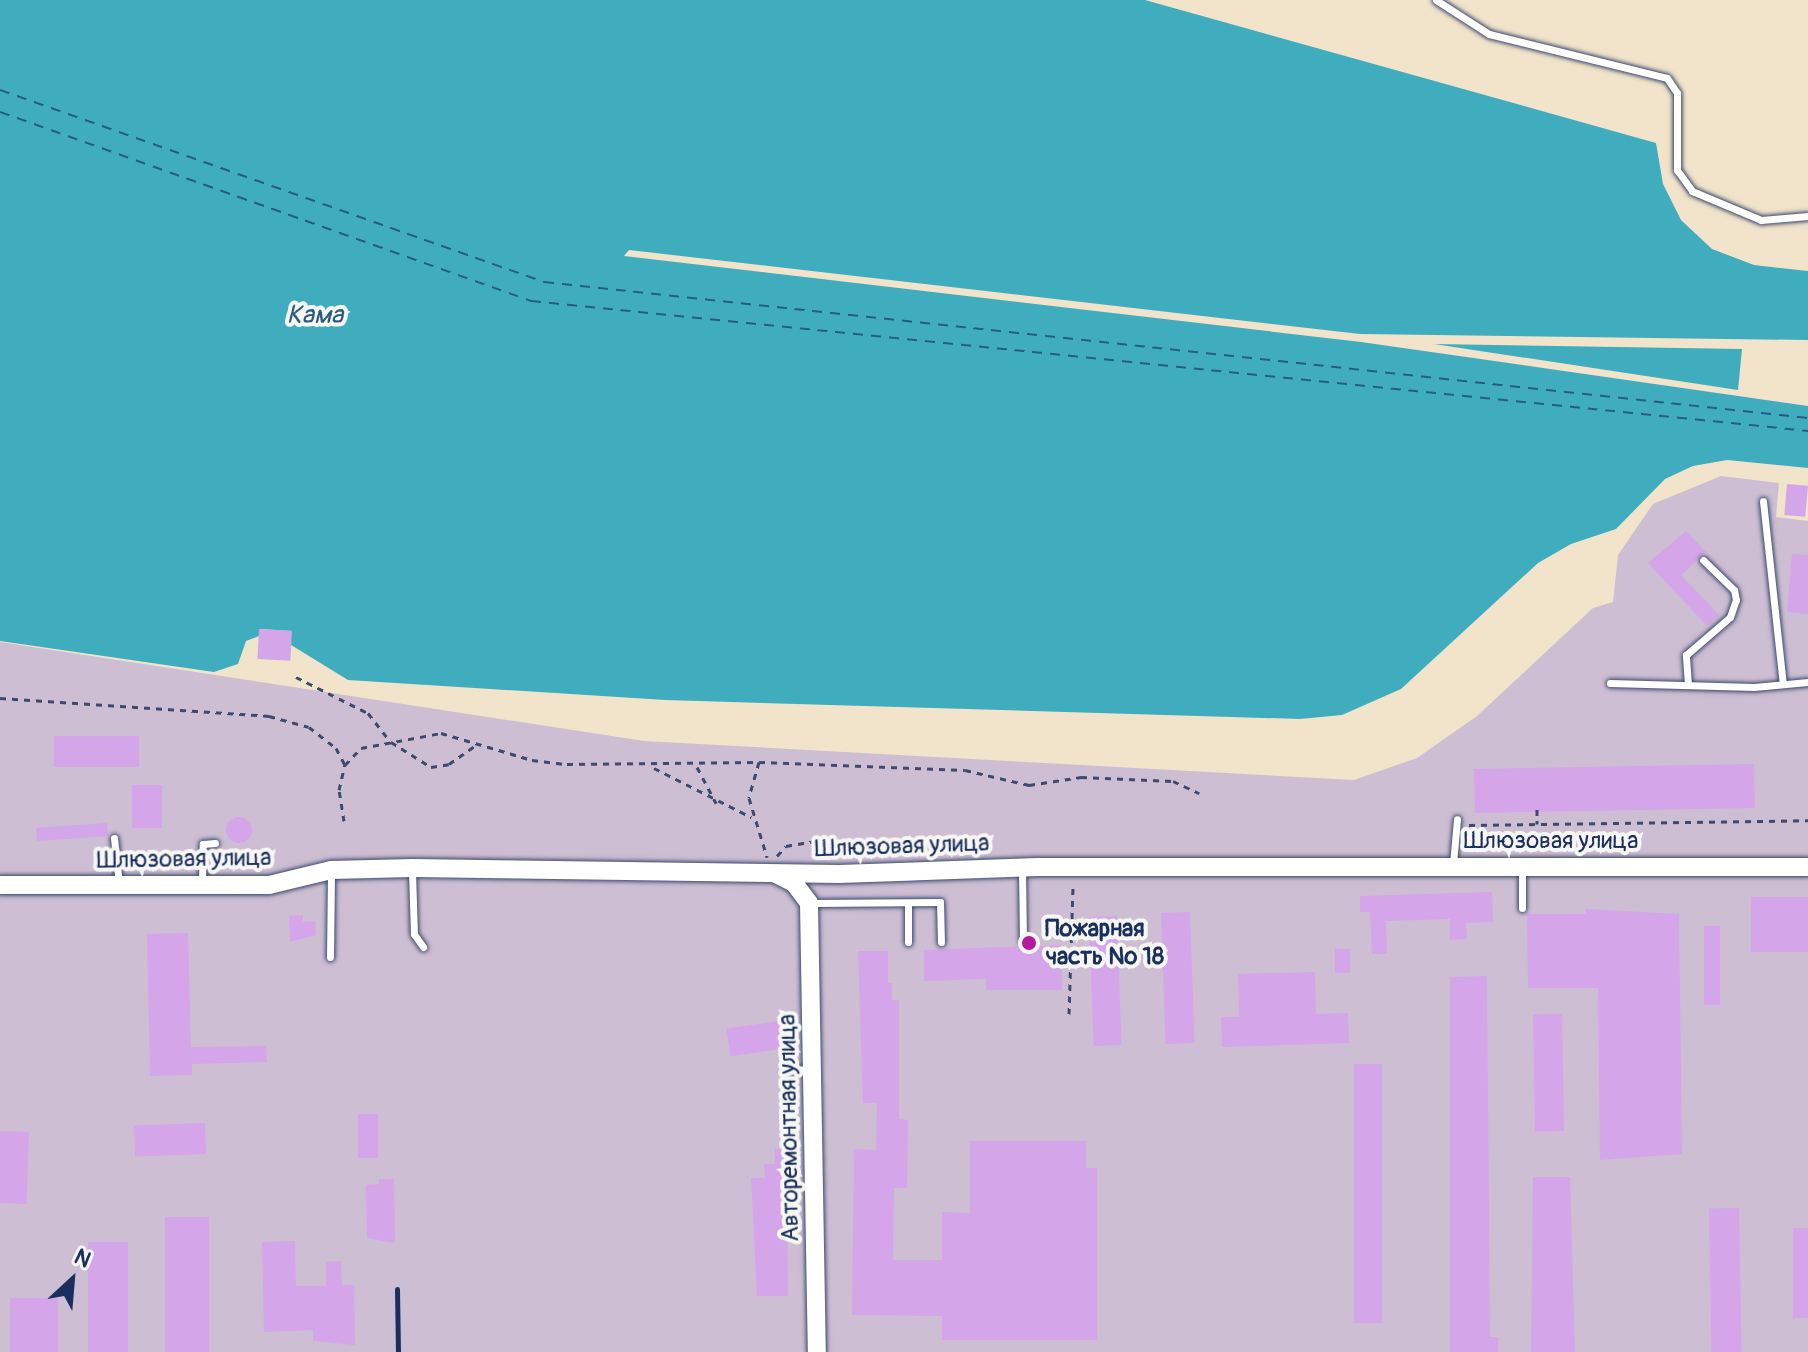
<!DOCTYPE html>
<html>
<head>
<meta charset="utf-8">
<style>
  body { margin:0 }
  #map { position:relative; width:1808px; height:1352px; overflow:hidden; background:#f1e4cb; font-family:Pangolin,sans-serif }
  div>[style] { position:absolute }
  .industrial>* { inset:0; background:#cdbed3 }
  .water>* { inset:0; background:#40adbf }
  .ferry>* { height:2px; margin-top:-1px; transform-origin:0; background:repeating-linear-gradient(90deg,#285b80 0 10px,transparent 0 18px) }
  .building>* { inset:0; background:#d4a5e9; transform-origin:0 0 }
  .round { border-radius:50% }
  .path>* { height:3px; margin-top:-1.5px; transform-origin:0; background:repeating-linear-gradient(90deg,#3b4a6e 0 6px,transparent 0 12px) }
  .roads { filter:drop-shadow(0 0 2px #3b4a6e) drop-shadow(0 0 2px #3b4a6e) }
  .lane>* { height:7px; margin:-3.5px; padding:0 3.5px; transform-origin:3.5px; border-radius:3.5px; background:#fff }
  .secondary>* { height:18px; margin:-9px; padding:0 9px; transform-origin:9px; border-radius:9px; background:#fff }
  .rail>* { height:5px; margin:-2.5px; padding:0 2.5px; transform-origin:2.5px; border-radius:2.5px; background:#1b2f5e }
  .dots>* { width:22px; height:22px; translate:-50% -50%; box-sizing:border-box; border:4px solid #f6f6f2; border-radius:50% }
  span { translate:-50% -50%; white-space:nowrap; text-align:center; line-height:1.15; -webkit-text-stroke:8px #f6f6f2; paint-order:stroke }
  .street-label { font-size:24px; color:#1b2f5e }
  .poi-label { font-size:24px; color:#1b2f5e; font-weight:700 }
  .left { translate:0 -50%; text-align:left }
  .water-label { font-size:26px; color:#285b80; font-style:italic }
  .north { position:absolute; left:32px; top:1240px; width:80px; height:80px; -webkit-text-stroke:6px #f6f6f2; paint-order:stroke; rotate:26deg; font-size:22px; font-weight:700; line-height:32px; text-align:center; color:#1b2f5e }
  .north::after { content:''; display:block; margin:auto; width:28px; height:36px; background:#1b2f5e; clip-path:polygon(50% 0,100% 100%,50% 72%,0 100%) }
</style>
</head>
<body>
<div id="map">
  <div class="industrial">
    <div style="clip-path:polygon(1721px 476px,1779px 483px,1776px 517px,1808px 521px,1808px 1352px,0 1352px,0 642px,644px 741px,1354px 780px,1417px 758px,1477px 716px,1593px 608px,1613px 602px,1618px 555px,1653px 504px)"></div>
  </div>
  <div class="water">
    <div style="clip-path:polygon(0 0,1145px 0,1656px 143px,1663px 184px,1681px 220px,1712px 249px,1754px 265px,1808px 271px,1808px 340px,1360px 334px,629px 250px,624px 256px,1361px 342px,1808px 406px,1808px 468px,1727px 460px,1693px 466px,1665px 479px,1616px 529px,1571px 544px,1538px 563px,1401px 689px,1342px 715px,1300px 719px,665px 700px,348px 680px,291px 645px,291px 631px,260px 629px,259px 636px,246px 641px,238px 664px,214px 672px,0 641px)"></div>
    <div style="clip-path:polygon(1434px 344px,1742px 349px,1738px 390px)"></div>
  </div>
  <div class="ferry">
    <div style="left:0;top:90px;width:577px;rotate:19.44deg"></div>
    <div style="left:544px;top:282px;width:1271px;rotate:6.14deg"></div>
    <div style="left:0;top:112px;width:564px;rotate:19.59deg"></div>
    <div style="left:531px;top:301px;width:1284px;rotate:5.81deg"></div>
  </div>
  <div class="building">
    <div style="left:1787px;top:484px;width:21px;height:31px;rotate:5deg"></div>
    <div style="clip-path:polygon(1686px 531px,1706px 552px,1681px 575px,1719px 615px,1707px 626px,1648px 563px)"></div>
    <div style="clip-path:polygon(1792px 554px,1808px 555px,1808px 614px,1787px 612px)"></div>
    <div style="left:259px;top:629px;width:33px;height:30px;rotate:3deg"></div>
    <div style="left:54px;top:736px;width:85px;height:31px"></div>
    <div style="left:1754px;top:764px;width:44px;height:280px;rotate:89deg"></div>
    <div style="left:132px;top:785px;width:30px;height:43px"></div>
    <div class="round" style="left:226px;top:817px;width:26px;height:26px"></div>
    <div style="left:107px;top:823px;width:13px;height:71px;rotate:86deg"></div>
    <div style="clip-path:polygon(1492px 892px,1493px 922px,1466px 923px,1467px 939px,1450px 940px,1450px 919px,1386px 921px,1387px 954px,1372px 954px,1370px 912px,1360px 912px,1360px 896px)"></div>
    <div style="left:1808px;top:897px;width:55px;height:57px;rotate:90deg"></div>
    <div style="clip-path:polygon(1586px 909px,1679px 914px,1682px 1154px,1600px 1160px,1598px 988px,1528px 988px,1527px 914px,1586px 914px)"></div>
    <div style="left:1190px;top:912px;width:131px;height:29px;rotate:88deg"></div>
    <div style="clip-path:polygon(303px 915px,303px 922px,315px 921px,316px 935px,290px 942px,289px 916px)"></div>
    <div style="left:1117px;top:916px;width:129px;height:28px;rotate:88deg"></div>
    <div style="left:1704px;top:926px;width:16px;height:79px"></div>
    <div style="clip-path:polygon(188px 933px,191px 1047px,266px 1046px,267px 1062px,192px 1064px,192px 1075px,150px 1076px,147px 934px)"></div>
    <div style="clip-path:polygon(1061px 945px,1062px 990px,986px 990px,986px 979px,924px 981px,924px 950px)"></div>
    <div style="left:1335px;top:949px;width:15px;height:24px"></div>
    <div style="clip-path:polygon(858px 951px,888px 951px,888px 983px,892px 983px,892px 1000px,899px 1000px,899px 1119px,908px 1120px,907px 1188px,894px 1188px,893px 1260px,942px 1260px,942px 1212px,970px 1213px,970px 1141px,1086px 1141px,1086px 1168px,1097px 1168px,1097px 1340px,942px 1340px,942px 1316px,852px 1315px,854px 1149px,876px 1150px,877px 1103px,863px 1103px)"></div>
    <div style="clip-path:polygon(1315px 972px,1316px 1014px,1348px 1013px,1349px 1043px,1222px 1047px,1221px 1017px,1239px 1017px,1238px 974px)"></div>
    <div style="clip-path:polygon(1487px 976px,1490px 1337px,1498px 1337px,1498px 1352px,1450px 1352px,1450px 977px)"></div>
    <div style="left:1562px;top:1014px;width:117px;height:29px;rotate:89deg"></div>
    <div style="left:780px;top:1021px;width:28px;height:54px;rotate:82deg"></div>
    <div style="left:1354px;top:1064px;width:28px;height:259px"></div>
    <div style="left:358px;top:1114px;width:20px;height:44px"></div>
    <div style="left:205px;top:1123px;width:31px;height:71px;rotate:88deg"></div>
    <div style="left:0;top:1131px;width:29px;height:72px;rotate:2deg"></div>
    <div style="clip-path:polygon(787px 1148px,788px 1296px,757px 1296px,751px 1178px,765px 1178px,764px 1164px,775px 1164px,775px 1149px)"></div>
    <div style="clip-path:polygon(1533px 1177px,1570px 1177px,1575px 1352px,1531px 1352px)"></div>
    <div style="clip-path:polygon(379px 1179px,394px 1179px,395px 1243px,367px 1238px,366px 1185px,379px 1184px)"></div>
    <div style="left:1739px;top:1208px;width:144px;height:30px;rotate:89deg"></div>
    <div style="left:165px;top:1217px;width:44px;height:135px"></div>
    <div style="left:1793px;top:1228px;width:15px;height:90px"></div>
    <div style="clip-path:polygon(295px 1241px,296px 1286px,326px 1286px,326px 1262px,341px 1261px,342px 1285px,354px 1285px,355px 1345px,313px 1341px,313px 1330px,264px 1332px,262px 1242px)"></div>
    <div style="left:88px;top:1242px;width:40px;height:110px"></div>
    <div style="left:10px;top:1298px;width:48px;height:54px"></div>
  </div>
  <div class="path">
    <div style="left:296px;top:677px;width:80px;rotate:26.6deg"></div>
    <div style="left:368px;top:713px;width:37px;rotate:52deg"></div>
    <div style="left:391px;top:742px;width:47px;rotate:32deg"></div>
    <div style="left:431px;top:767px;width:18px;rotate:-9deg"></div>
    <div style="left:449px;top:764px;width:33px;rotate:-35deg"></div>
    <div style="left:0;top:698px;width:270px;rotate:3.8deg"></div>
    <div style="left:269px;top:716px;width:41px;rotate:15.4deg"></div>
    <div style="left:309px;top:727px;width:34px;rotate:38deg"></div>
    <div style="left:336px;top:748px;width:19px;rotate:62deg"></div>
    <div style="left:759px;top:762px;width:37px;rotate:106deg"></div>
    <div style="left:749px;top:798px;width:62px;rotate:73deg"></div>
    <div style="left:697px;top:767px;width:41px;rotate:62.2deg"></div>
    <div style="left:654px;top:768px;width:109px;rotate:26.8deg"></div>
    <div style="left:1537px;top:809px;width:15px;rotate:90deg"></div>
    <div style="left:344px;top:821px;width:31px;rotate:-99deg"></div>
    <div style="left:339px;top:790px;width:26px;rotate:-77deg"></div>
    <div style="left:345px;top:765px;width:23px;rotate:-47deg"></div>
    <div style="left:361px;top:748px;width:81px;rotate:-10.6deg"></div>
    <div style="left:441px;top:733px;width:95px;rotate:16.5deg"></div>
    <div style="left:532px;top:760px;width:35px;rotate:7deg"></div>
    <div style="left:567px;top:764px;width:192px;rotate:-0.6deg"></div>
    <div style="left:759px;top:762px;width:206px;rotate:2.2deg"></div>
    <div style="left:965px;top:770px;width:66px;rotate:13.2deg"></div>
    <div style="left:1029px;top:785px;width:53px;rotate:-8.7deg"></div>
    <div style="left:1081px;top:777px;width:92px;rotate:2.5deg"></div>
    <div style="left:1173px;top:781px;width:29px;rotate:25deg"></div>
    <div style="left:1469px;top:825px;width:339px;rotate:-0.8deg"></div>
    <div style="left:777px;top:856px;width:13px;rotate:-48deg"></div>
    <div style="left:786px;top:846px;width:47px;rotate:-9.9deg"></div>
    <div style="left:1069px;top:1014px;width:130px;rotate:-88.2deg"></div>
  </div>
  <div class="roads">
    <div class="lane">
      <div style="left:1436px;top:0;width:63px;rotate:32.7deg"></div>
      <div style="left:1489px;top:34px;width:183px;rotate:13.9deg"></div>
      <div style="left:1667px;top:78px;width:18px;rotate:56deg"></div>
      <div style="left:1677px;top:93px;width:77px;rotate:90deg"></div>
      <div style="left:1677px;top:170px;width:26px;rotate:54deg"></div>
      <div style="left:1692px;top:191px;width:75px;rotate:22.8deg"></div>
      <div style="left:1761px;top:220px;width:47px;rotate:-4.9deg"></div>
      <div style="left:1763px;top:501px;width:184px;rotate:83.8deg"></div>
      <div style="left:1610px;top:683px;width:144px;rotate:1.6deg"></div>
      <div style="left:1754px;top:687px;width:54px;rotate:-5.3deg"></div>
      <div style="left:1688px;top:685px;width:30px;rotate:-94deg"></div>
      <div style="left:1686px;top:655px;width:58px;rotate:-40.8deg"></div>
      <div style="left:1730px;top:617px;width:18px;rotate:-71deg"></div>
      <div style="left:1736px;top:600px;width:10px;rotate:-101deg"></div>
      <div style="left:1734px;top:590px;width:43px;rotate:-135.9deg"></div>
      <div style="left:114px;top:838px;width:46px;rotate:83.8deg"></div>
      <div style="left:1453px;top:864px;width:45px;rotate:-84.9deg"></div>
      <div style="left:1022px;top:869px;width:72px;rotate:89.2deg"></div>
      <div style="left:412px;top:871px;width:63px;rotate:88.2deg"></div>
      <div style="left:414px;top:934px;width:16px;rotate:55deg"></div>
      <div style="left:202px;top:883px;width:39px;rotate:-89deg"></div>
      <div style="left:203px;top:844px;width:12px;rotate:-5deg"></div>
      <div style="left:812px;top:903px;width:128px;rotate:-0.4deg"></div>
      <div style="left:940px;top:902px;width:40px;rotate:88.6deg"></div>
      <div style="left:908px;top:903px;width:39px;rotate:90deg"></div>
      <div style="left:1522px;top:908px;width:41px;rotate:-90deg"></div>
      <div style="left:330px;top:957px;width:85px;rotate:-89.3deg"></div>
      <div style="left:786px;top:1070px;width:25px;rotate:-2deg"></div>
    </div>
    <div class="secondary">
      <div style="left:776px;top:874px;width:20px;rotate:27deg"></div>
      <div style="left:794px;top:883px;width:25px;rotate:53deg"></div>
      <div style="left:809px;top:903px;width:449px;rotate:89deg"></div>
      <div style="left:0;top:885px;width:269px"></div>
      <div style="left:269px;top:885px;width:64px;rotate:-13.6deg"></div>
      <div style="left:331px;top:870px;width:81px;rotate:-1.4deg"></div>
      <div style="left:412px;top:868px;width:427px;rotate:0.8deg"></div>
      <div style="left:839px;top:874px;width:198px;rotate:-2deg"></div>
      <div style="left:1037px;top:867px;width:771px"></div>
    </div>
  </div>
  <div class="rail">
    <div style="left:397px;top:1289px;width:63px;rotate:89.1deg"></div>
  </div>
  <div class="dots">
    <div style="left:1029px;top:943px;background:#b5179e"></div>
  </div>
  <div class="street-label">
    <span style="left:1551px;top:841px">Шлюзовая улица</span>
    <span style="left:902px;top:846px;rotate:-2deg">Шлюзовая улица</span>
    <span style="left:184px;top:859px;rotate:-1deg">Шлюзовая улица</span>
    <span style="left:789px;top:1128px;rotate:-91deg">Авторемонтная улица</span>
  </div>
  <div class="poi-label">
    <span class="left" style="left:1045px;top:943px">Пожарная<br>часть № 18</span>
  </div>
  <div class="water-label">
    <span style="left:315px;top:316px">Кама</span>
  </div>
  <div class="north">N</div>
</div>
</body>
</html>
